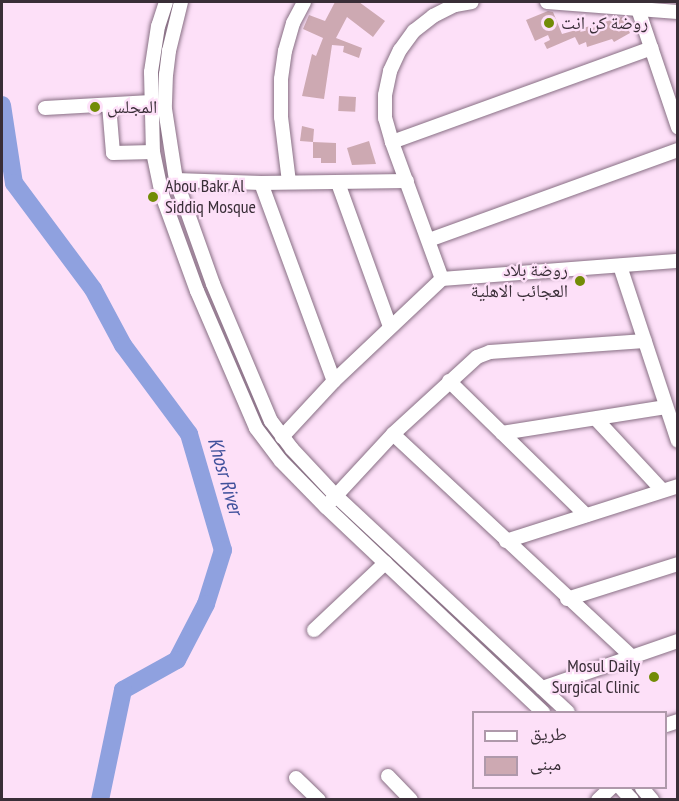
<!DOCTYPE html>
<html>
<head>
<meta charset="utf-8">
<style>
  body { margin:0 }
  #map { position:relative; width:679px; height:801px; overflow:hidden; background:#fde0f8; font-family:"PT Sans Narrow","Noto Naskh Arabic",sans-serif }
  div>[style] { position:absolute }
  .river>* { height:18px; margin:-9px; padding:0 9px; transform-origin:9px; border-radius:9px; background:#8fa1df }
  .building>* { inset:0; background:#cda9b2; transform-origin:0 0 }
  .roads { filter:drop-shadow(0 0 2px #886f84) drop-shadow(0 0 2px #886f84) }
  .minor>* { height:14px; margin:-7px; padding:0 7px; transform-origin:7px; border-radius:7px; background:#fff }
  .dots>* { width:16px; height:16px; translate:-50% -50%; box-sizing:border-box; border:3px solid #fde0f8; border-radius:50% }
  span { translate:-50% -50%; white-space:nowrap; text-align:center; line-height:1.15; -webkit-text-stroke:4.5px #fde0f8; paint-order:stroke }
  .poi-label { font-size:18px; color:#392e37 }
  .left { translate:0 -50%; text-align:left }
  .right { translate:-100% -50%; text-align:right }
  .water-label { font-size:20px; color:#3f509b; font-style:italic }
  .frame { position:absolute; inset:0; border:3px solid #392e37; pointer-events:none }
  .legend { position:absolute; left:472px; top:711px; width:195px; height:78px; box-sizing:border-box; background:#fde0f8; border:2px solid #af99ab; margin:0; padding:8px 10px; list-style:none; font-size:18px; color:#392e37 }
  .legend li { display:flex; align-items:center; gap:12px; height:30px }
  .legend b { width:30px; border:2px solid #af99ab }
</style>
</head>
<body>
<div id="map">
  <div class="river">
    <div style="left:2px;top:105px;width:79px;rotate:81.3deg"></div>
    <div style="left:14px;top:183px;width:132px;rotate:53.3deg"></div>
    <div style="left:93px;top:289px;width:64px;rotate:61.8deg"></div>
    <div style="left:123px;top:345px;width:111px;rotate:53.4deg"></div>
    <div style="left:189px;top:434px;width:121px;rotate:73.7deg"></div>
    <div style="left:223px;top:550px;width:57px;rotate:107.5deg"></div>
    <div style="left:206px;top:604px;width:63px;rotate:117.4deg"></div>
    <div style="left:177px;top:660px;width:62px;rotate:150.9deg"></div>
    <div style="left:123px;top:690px;width:112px;rotate:101.8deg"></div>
  </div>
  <div class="building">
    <div style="clip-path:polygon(335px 2px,359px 2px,385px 21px,373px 37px,347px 17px,336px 38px,362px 48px,359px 58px,343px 52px,344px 46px,332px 45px,324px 99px,302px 96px,312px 54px,316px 56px,323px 38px,303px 29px,309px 15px,325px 21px)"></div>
    <div style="clip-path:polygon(548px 11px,553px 12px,562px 34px,622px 17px,630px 33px,614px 42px,612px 39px,587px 47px,586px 42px,579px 45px,575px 37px,547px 49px,544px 43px,550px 40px,548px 35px,535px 41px,526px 20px)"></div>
    <div style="left:339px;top:96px;width:17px;height:15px;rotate:3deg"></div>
    <div style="clip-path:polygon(302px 126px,314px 129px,313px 142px,300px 141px)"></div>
    <div style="clip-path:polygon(369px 141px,376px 164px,352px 165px,347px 148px)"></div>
    <div style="clip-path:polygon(313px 142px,336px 143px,336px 163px,321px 163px,321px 158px,313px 158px)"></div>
  </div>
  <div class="roads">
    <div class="minor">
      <div style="left:166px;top:2px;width:25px;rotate:108deg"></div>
      <div style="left:158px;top:26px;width:47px;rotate:98.7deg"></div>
      <div style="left:151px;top:72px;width:80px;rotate:88.6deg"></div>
      <div style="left:153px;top:152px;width:44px;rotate:78.2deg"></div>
      <div style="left:162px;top:195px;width:102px;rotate:70deg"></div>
      <div style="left:197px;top:291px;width:149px;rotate:66.7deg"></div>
      <div style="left:256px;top:428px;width:41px;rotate:52.9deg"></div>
      <div style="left:281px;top:461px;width:64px;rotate:45.6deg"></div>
      <div style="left:326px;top:507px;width:299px;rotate:43.4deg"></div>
      <div style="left:181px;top:2px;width:50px;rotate:103.8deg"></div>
      <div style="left:169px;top:51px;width:23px;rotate:97deg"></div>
      <div style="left:166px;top:74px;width:35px;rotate:92deg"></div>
      <div style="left:165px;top:109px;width:72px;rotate:81.2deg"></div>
      <div style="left:176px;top:180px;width:110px;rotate:70.4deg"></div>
      <div style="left:213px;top:284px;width:149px;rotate:67.1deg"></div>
      <div style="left:271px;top:421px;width:35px;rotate:53deg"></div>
      <div style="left:292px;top:449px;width:64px;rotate:46.9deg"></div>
      <div style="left:336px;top:496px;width:317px;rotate:43deg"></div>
      <div style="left:547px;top:2px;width:131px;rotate:4.4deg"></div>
      <div style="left:638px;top:9px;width:125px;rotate:71.3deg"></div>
      <div style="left:109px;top:105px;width:48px;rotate:85.2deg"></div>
      <div style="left:113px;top:153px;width:40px;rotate:-1.4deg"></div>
      <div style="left:45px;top:108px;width:106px;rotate:-3.2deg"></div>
      <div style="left:392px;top:142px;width:276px;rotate:-19.9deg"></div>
      <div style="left:176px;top:180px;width:85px;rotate:2deg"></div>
      <div style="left:261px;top:183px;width:146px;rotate:-0.8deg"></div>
      <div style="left:289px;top:182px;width:65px;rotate:-97deg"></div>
      <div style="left:281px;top:117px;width:38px;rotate:-90deg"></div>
      <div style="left:281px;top:79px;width:28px;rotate:-82deg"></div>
      <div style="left:285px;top:51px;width:29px;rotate:-74deg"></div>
      <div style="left:293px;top:23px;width:24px;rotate:-62deg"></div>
      <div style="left:261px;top:183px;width:211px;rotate:69.8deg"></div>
      <div style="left:338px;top:183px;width:153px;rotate:70.1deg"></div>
      <div style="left:429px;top:240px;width:265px;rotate:-19.9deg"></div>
      <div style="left:620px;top:266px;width:184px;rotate:71.7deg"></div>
      <div style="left:442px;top:279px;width:146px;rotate:-110.1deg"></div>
      <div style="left:392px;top:142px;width:25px;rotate:-106deg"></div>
      <div style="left:385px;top:118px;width:23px;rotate:-90deg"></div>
      <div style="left:385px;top:95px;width:25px;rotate:-78deg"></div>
      <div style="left:390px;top:71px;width:23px;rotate:-65deg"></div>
      <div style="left:400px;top:50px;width:24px;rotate:-54deg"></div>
      <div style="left:414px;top:31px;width:24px;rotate:-38deg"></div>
      <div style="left:433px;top:16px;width:25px;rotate:-27deg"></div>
      <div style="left:455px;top:5px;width:17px;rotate:-10deg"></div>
      <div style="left:449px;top:381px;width:192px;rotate:44.4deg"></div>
      <div style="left:596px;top:419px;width:97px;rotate:47.1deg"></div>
      <div style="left:502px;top:433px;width:166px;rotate:-9deg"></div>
      <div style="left:393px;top:434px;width:325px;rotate:43deg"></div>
      <div style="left:282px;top:437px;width:76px;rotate:-47.1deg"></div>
      <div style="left:334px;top:381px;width:149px;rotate:-43.4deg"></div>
      <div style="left:442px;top:279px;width:237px;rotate:-4.4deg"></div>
      <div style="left:331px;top:501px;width:91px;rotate:-47.2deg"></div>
      <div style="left:393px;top:434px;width:114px;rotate:-42.5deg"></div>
      <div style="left:477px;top:357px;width:14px;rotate:-21deg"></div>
      <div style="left:490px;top:352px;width:155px;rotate:-4.1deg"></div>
      <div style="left:506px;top:541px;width:181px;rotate:-17.7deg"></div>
      <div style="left:567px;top:599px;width:116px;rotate:-17.5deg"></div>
      <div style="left:314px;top:630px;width:98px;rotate:-43.3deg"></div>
      <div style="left:542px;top:688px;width:144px;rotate:-19.1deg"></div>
      <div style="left:666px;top:725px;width:13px;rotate:-18deg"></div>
      <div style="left:388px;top:776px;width:33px;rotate:46deg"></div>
      <div style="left:296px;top:778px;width:32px;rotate:44deg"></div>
      <div style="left:621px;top:788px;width:16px;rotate:47deg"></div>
      <div style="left:642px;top:788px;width:16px;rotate:50deg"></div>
      <div style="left:598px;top:800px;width:18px;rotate:-43deg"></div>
    </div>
  </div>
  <div class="dots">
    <div style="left:549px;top:23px;background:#728c06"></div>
    <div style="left:95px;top:107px;background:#728c06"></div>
    <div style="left:153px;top:197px;background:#728c06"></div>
    <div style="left:580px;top:281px;background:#728c06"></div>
    <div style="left:654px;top:677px;background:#728c06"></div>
  </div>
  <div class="poi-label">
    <span class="left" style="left:561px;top:23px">روضة كن انت</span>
    <span class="left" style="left:107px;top:107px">المجلس</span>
    <span class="left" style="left:165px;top:197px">Abou Bakr Al<br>Siddiq Mosque</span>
    <span class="right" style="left:568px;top:281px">روضة بلاد<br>العجائب الاهلية</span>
    <span class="right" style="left:640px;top:677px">Mosul Daily<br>Surgical Clinic</span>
  </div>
  <div class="water-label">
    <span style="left:225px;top:476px;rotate:74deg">Khosr River</span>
  </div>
  <div class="frame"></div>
  <ul class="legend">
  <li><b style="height:8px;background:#fff"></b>طريق</li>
  <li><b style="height:16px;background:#cda9b2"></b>مبنى</li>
  </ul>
</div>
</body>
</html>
